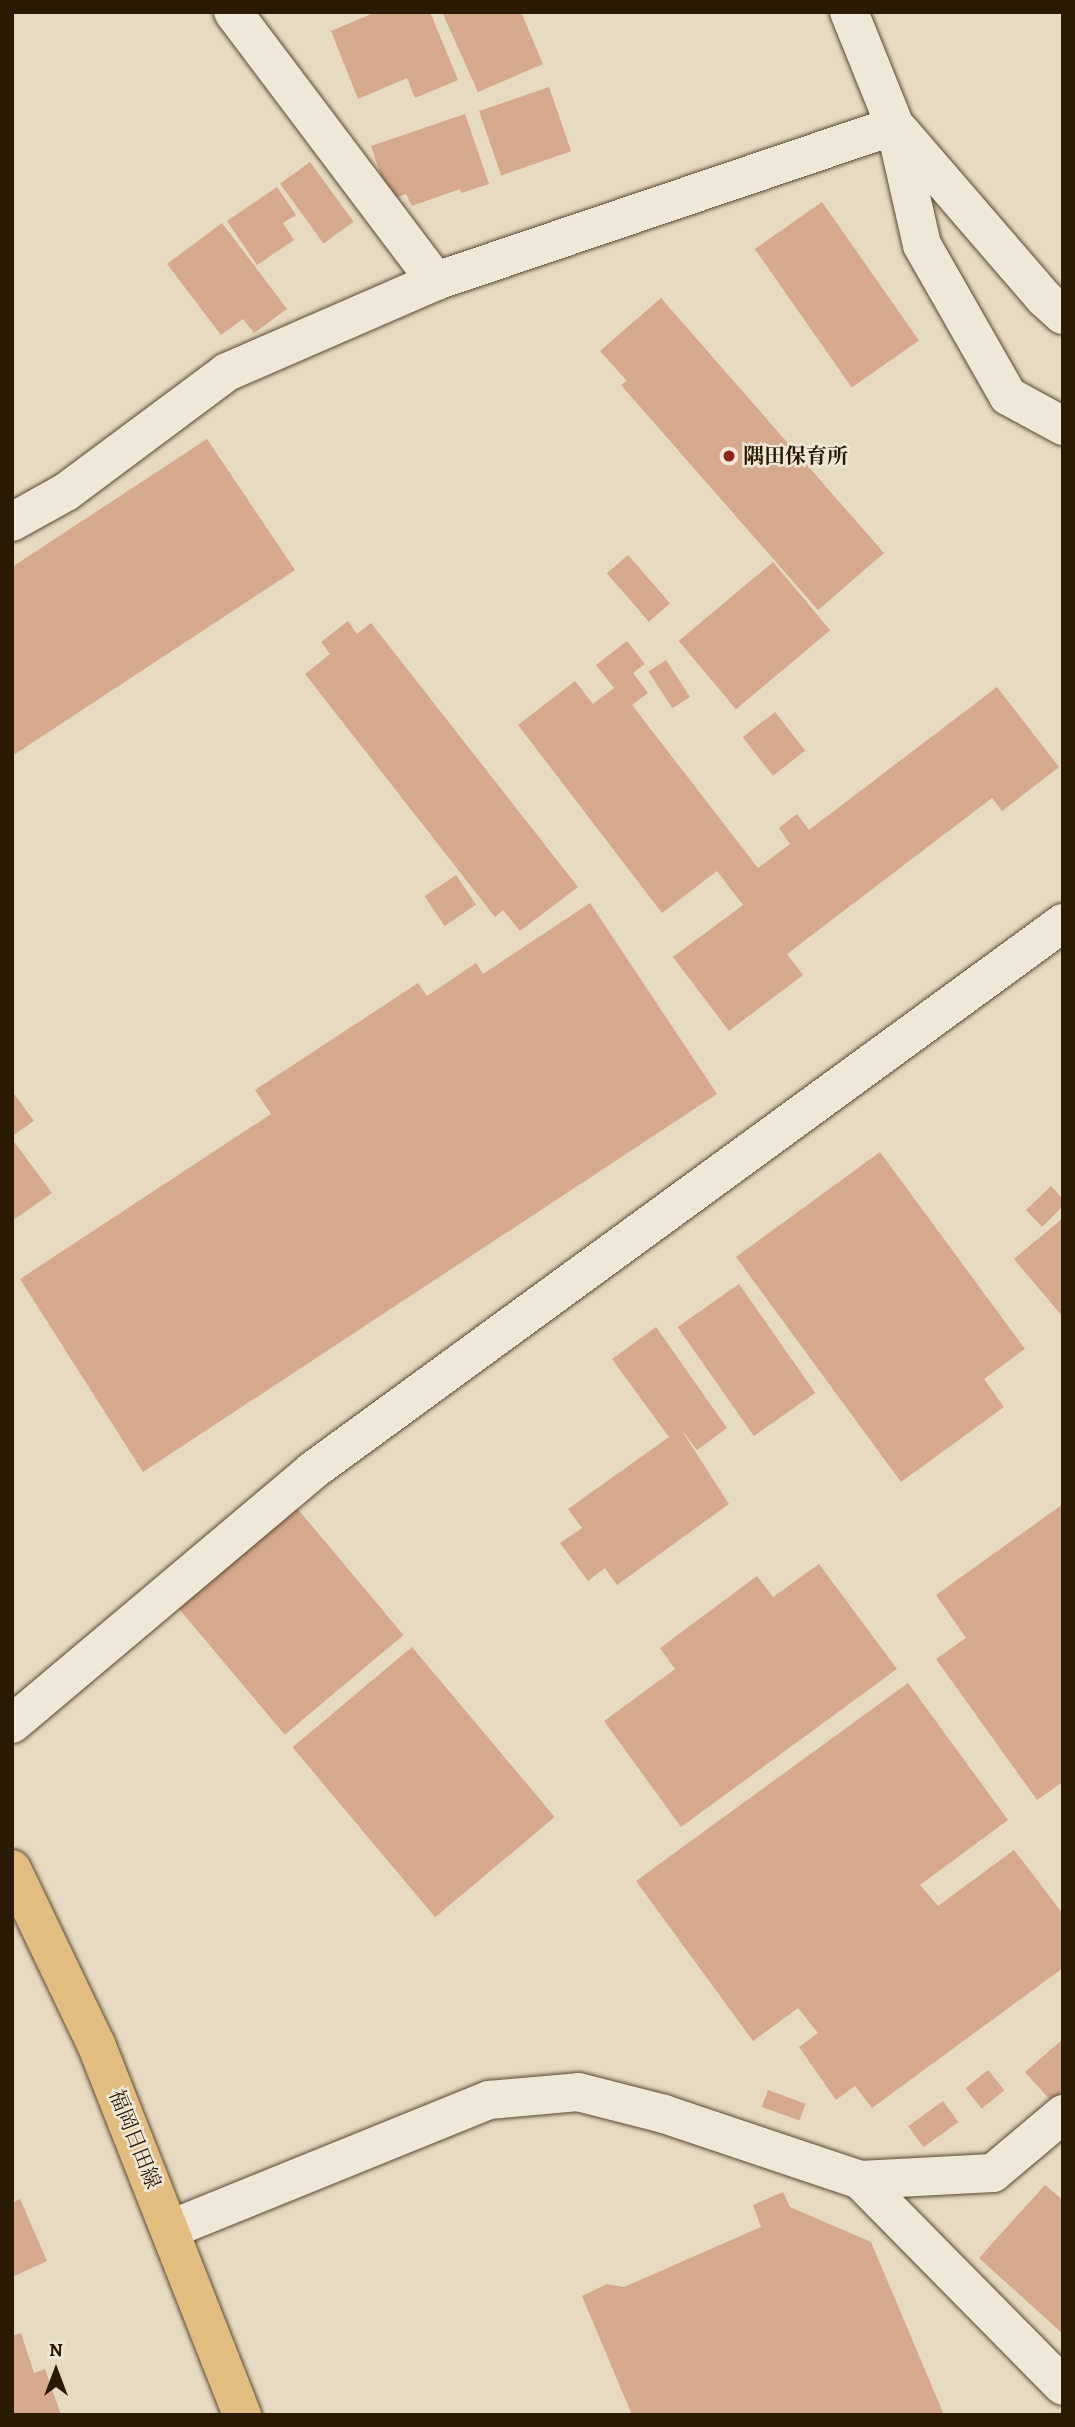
<!DOCTYPE html>
<html>
<head>
<meta charset="utf-8">
<style>
  body { margin:0 }
  #map { position:relative; width:1075px; height:2427px; overflow:hidden; background:#e6dac1; font-family:Alegreya,"Noto Serif JP",serif }
  div>[style] { position:absolute }
  .building>* { inset:0; background:#d6a88c; transform-origin:0 0 }
  .roads { filter:drop-shadow(0 0 2px #5a4a32) drop-shadow(0 0 2px #5a4a32) }
  .minor>* { height:38px; margin:-19px; padding:0 19px; transform-origin:19px; border-radius:19px; background:#efe7d7 }
  .major>* { height:38px; margin:-19px; padding:0 19px; transform-origin:19px; border-radius:19px; background:#e3bd80 }
  .dots>* { width:19px; height:19px; translate:-50% -50%; box-sizing:border-box; border:4px solid #efe7d7; border-radius:50% }
  span { translate:-50% -50%; white-space:nowrap; text-align:center; line-height:1.15; -webkit-text-stroke:5px #efe7d7; paint-order:stroke }
  .poi-label { font-size:21px; color:#2b1a03; font-weight:700 }
  .left { translate:0 -50%; text-align:left }
  .street-label { font-size:21px; color:#2b1a03 }
  .frame { position:absolute; inset:0; border:14px solid #2b1a03; pointer-events:none }
  .north { position:absolute; left:21px; top:2336px; width:70px; height:70px; -webkit-text-stroke:5px #efe7d7; paint-order:stroke; rotate:0deg; font-size:19px; font-weight:700; line-height:28px; text-align:center; color:#2b1a03 }
  .north::after { content:''; display:block; margin:auto; width:24px; height:32px; background:#2b1a03; clip-path:polygon(50% 0,100% 100%,50% 72%,0 100%) }
</style>
</head>
<body>
<div id="map">
  <div class="building">
    <div style="clip-path:polygon(376px 12px,430px 12px,458px 80px,415px 98px,407px 78px,358px 99px,331px 31px)"></div>
    <div style="clip-path:polygon(442px 12px,521px 12px,543px 64px,478px 92px)"></div>
    <div style="left:549px;top:87px;width:68px;height:74px;rotate:71deg"></div>
    <div style="clip-path:polygon(465px 114px,489px 184px,461px 193px,460px 189px,412px 206px,406px 194px,389px 200px,371px 146px)"></div>
    <div style="left:310px;top:162px;width:74px;height:37px;rotate:54deg"></div>
    <div style="clip-path:polygon(277px 187px,296px 215px,283px 223px,294px 240px,257px 265px,227px 221px)"></div>
    <div style="left:822px;top:202px;width:169px;height:82px;rotate:55deg"></div>
    <div style="clip-path:polygon(222px 223px,287px 309px,254px 333px,243px 319px,221px 335px,167px 264px)"></div>
    <div style="clip-path:polygon(661px 298px,884px 553px,818px 610px,621px 385px,627px 381px,600px 351px)"></div>
    <div style="clip-path:polygon(207px 439px,295px 570px,12px 756px,12px 567px)"></div>
    <div style="left:628px;top:555px;width:64px;height:28px;rotate:49deg"></div>
    <div style="left:773px;top:562px;width:89px;height:123px;rotate:50deg"></div>
    <div style="clip-path:polygon(348px 621px,357px 634px,371px 623px,578px 887px,520px 931px,503px 910px,495px 917px,305px 674px,330px 654px,321px 642px)"></div>
    <div style="clip-path:polygon(627px 641px,645px 664px,633px 673px,648px 693px,632px 705px,758px 868px,790px 844px,779px 828px,797px 814px,809px 830px,997px 687px,1059px 767px,1002px 811px,992px 798px,787px 954px,803px 975px,729px 1031px,673px 957px,743px 905px,717px 871px,662px 913px,518px 725px,575px 681px,593px 704px,614px 688px,596px 665px)"></div>
    <div style="left:666px;top:660px;width:44px;height:21px;rotate:57deg"></div>
    <div style="left:775px;top:712px;width:49px;height:41px;rotate:52deg"></div>
    <div style="left:456px;top:875px;width:36px;height:38px;rotate:56deg"></div>
    <div style="clip-path:polygon(590px 903px,717px 1094px,143px 1472px,20px 1279px,271px 1114px,255px 1090px,418px 983px,427px 996px,476px 963px,483px 974px)"></div>
    <div style="clip-path:polygon(12px 1091px,34px 1121px,12px 1136px)"></div>
    <div style="clip-path:polygon(12px 1139px,52px 1193px,12px 1221px)"></div>
    <div style="clip-path:polygon(880px 1152px,1025px 1349px,984px 1379px,1004px 1407px,901px 1482px,736px 1257px)"></div>
    <div style="clip-path:polygon(1051px 1186px,1063px 1199px,1063px 1206px,1042px 1227px,1026px 1210px)"></div>
    <div style="clip-path:polygon(1063px 1218px,1063px 1317px,1014px 1259px)"></div>
    <div style="left:739px;top:1284px;width:133px;height:75px;rotate:55deg"></div>
    <div style="clip-path:polygon(656px 1327px,727px 1428px,697px 1450px,680px 1428px,729px 1504px,617px 1585px,605px 1568px,588px 1581px,560px 1543px,582px 1528px,568px 1509px,669px 1437px,612px 1359px)"></div>
    <div style="left:291px;top:1501px;width:175px;height:155px;rotate:50deg"></div>
    <div style="clip-path:polygon(1063px 1504px,1063px 1782px,1037px 1800px,936px 1659px,966px 1638px,936px 1595px)"></div>
    <div style="clip-path:polygon(819px 1564px,897px 1669px,681px 1827px,604px 1721px,675px 1669px,660px 1648px,757px 1576px,773px 1597px)"></div>
    <div style="left:412px;top:1647px;width:222px;height:156px;rotate:50deg"></div>
    <div style="clip-path:polygon(908px 1683px,1008px 1820px,920px 1885px,938px 1906px,1014px 1850px,1063px 1914px,1063px 1968px,872px 2108px,855px 2086px,836px 2100px,799px 2047px,818px 2033px,798px 2008px,753px 2041px,636px 1881px)"></div>
    <div style="clip-path:polygon(1063px 2039px,1063px 2091px,1051px 2101px,1025px 2072px)"></div>
    <div style="left:988px;top:2070px;width:26px;height:29px;rotate:51deg"></div>
    <div style="left:768px;top:2090px;width:40px;height:18px;rotate:20deg"></div>
    <div style="left:943px;top:2101px;width:26px;height:43px;rotate:54deg"></div>
    <div style="clip-path:polygon(1045px 2185px,1063px 2200px,1063px 2334px,979px 2258px)"></div>
    <div style="clip-path:polygon(783px 2192px,790px 2207px,871px 2242px,944px 2415px,632px 2415px,582px 2296px,607px 2284px,624px 2287px,761px 2227px,753px 2205px)"></div>
    <div style="clip-path:polygon(20px 2199px,47px 2261px,12px 2277px,12px 2203px)"></div>
    <div style="clip-path:polygon(21px 2333px,34px 2373px,45px 2369px,61px 2415px,12px 2415px,12px 2336px)"></div>
  </div>
  <div class="roads">
    <div class="minor">
      <div style="left:233px;top:12px;width:337px;rotate:53deg"></div>
      <div style="left:436px;top:281px;width:484px;rotate:-18.7deg"></div>
      <div style="left:849px;top:12px;width:123px;rotate:68deg"></div>
      <div style="left:895px;top:126px;width:122px;rotate:77.2deg"></div>
      <div style="left:922px;top:245px;width:174px;rotate:60.3deg"></div>
      <div style="left:1008px;top:396px;width:63px;rotate:28.6deg"></div>
      <div style="left:899px;top:130px;width:223px;rotate:49.2deg"></div>
      <div style="left:1045px;top:299px;width:24px;rotate:42deg"></div>
      <div style="left:12px;top:522px;width:62px;rotate:-29.1deg"></div>
      <div style="left:66px;top:492px;width:201px;rotate:-36.7deg"></div>
      <div style="left:227px;top:372px;width:228px;rotate:-23.5deg"></div>
      <div style="left:12px;top:1724px;width:392px;rotate:-40.1deg"></div>
      <div style="left:312px;top:1471px;width:930px;rotate:-36.12deg"></div>
      <div style="left:860px;top:2180px;width:133px;rotate:-3deg"></div>
      <div style="left:993px;top:2173px;width:92px;rotate:-40.1deg"></div>
      <div style="left:171px;top:2229px;width:343px;rotate:-22.1deg"></div>
      <div style="left:489px;top:2100px;width:89px;rotate:-5.1deg"></div>
      <div style="left:578px;top:2092px;width:89px;rotate:14.3deg"></div>
      <div style="left:664px;top:2114px;width:207px;rotate:18.6deg"></div>
      <div style="left:860px;top:2180px;width:289px;rotate:45.4deg"></div>
    </div>
    <div class="major">
      <div style="left:12px;top:1869px;width:194px;rotate:64.4deg"></div>
      <div style="left:96px;top:2044px;width:399px;rotate:68.5deg"></div>
    </div>
  </div>
  <div class="dots">
    <div style="left:729px;top:456px;background:#8f2418"></div>
  </div>
  <div class="poi-label">
    <span class="left" style="left:743px;top:456px">隅田保育所</span>
  </div>
  <div class="street-label">
    <span style="left:135px;top:2139px;rotate:68deg">福岡日田線</span>
  </div>
  <div class="frame"></div>
  <div class="north">N</div>
</div>
</body>
</html>
